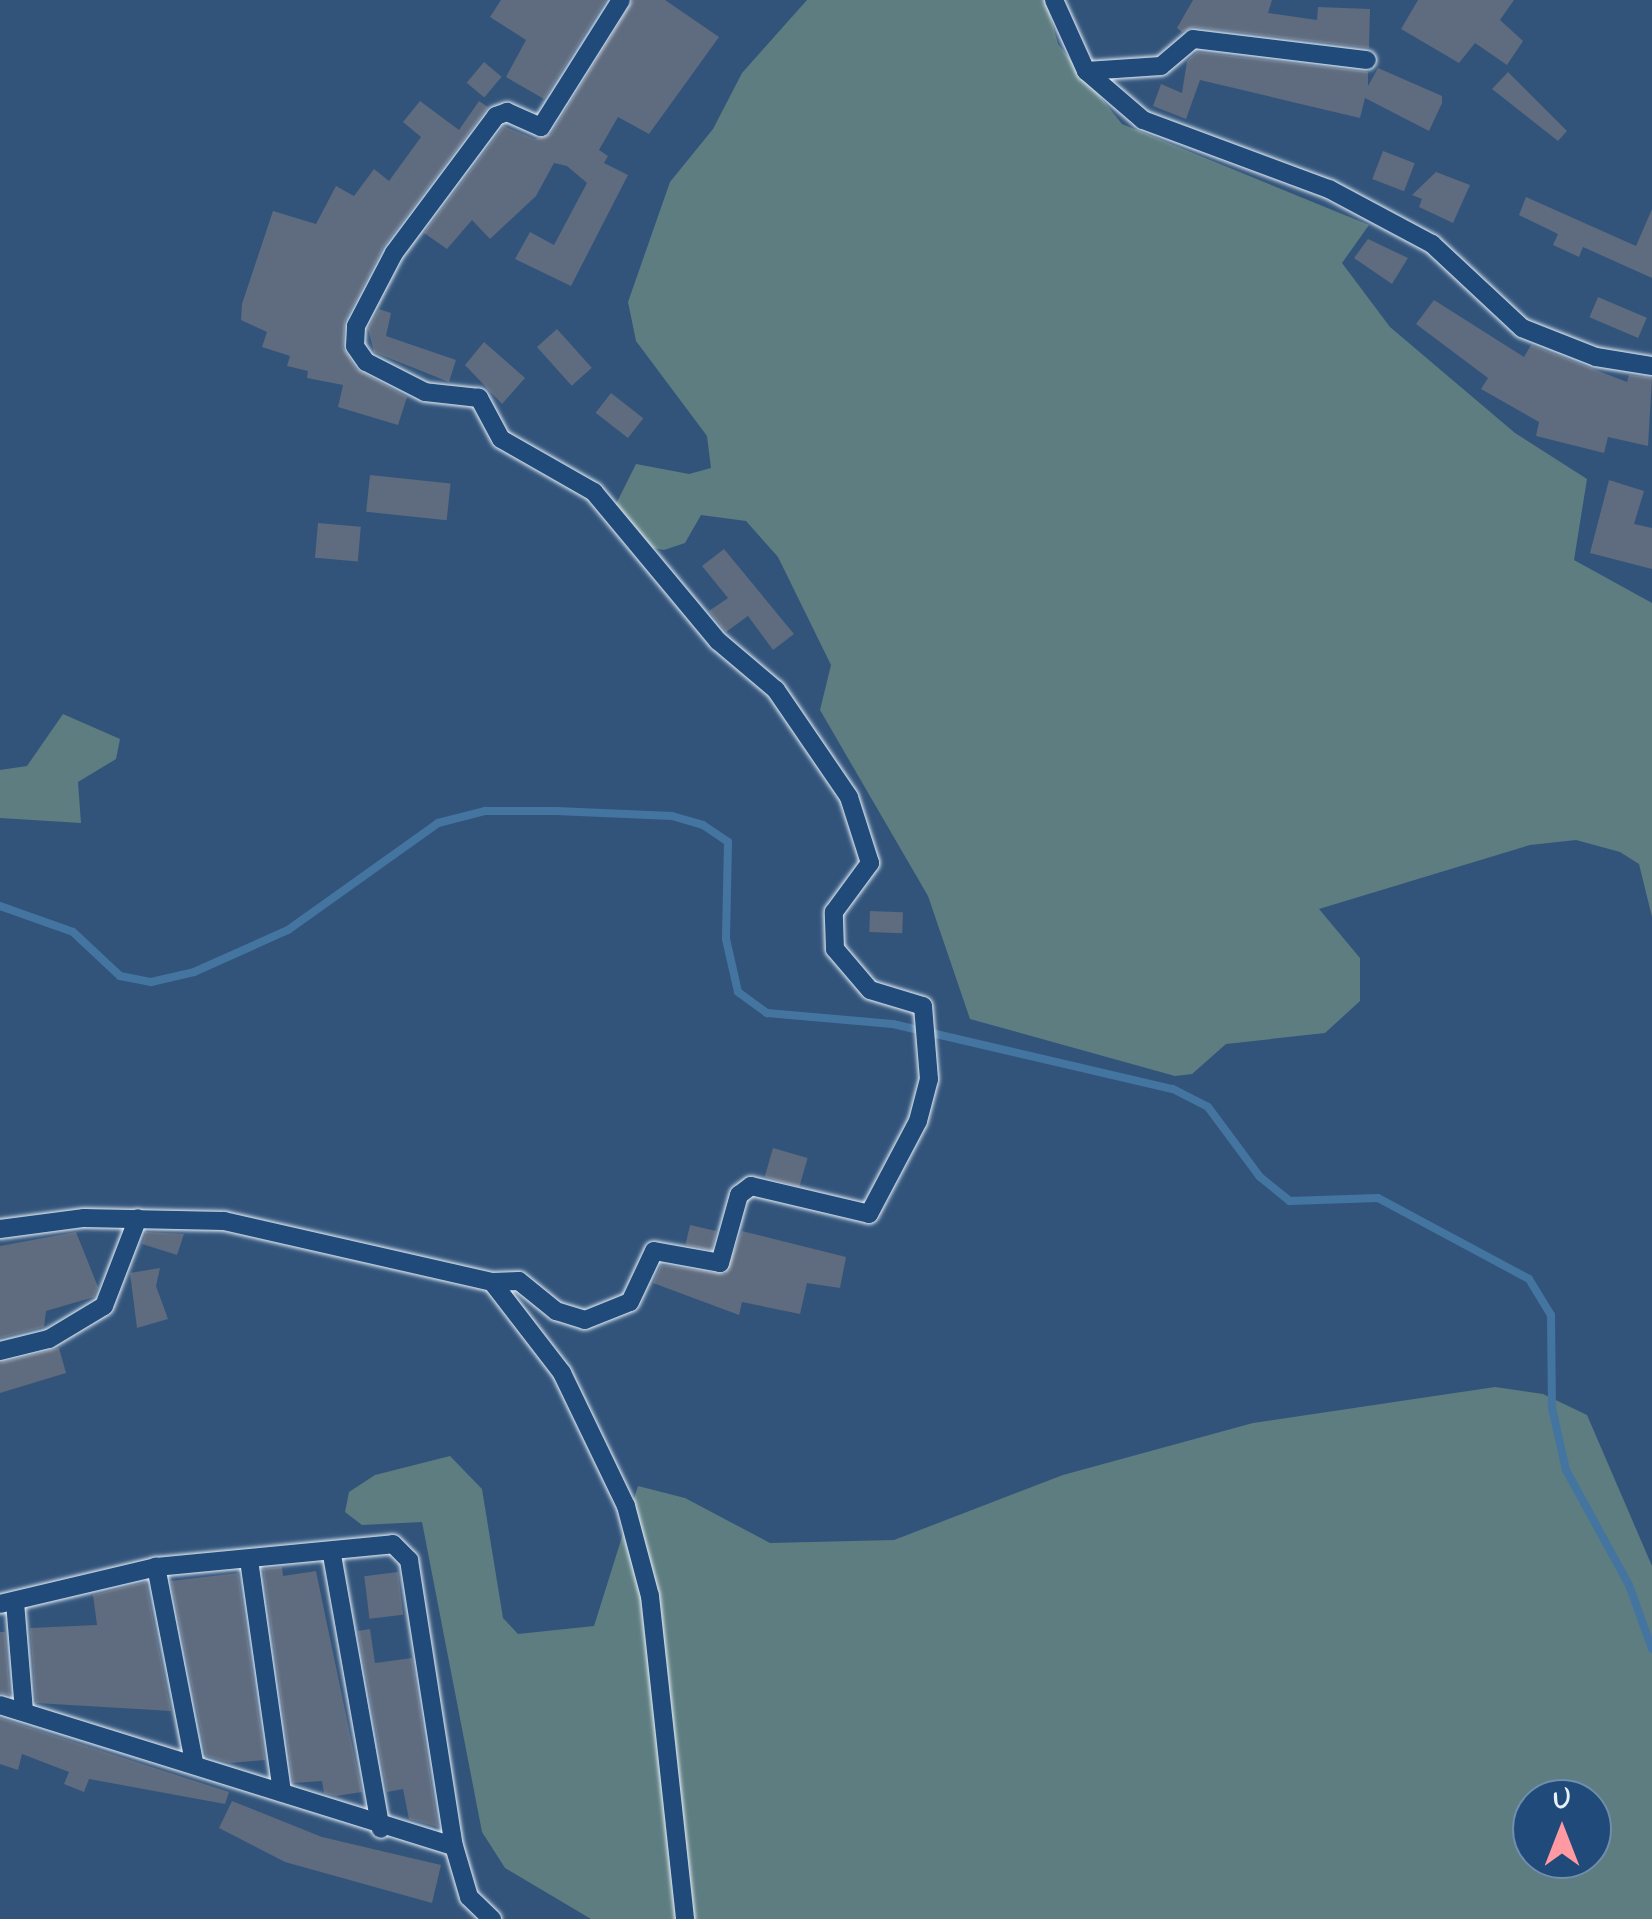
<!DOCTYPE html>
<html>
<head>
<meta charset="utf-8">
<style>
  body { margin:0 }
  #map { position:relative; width:1652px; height:1919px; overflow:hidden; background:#32547b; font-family:Mynerve,sans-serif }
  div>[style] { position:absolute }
  .green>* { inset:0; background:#5d7d81 }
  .stream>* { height:8px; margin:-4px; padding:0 4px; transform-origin:4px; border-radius:4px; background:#4475a0 }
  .building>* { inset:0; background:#5f6b7e; transform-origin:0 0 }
  .roads { filter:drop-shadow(0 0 2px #e8f1f8) drop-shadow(0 0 2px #e8f1f8) }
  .street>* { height:18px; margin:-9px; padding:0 9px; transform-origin:9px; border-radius:9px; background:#1f4a7a }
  span { translate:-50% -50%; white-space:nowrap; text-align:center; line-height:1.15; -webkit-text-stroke:9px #1f4a7a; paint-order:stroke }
  .north { position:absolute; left:1512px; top:1779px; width:100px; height:100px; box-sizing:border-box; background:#1f4a7a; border:2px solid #6f8dac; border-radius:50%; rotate:0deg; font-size:28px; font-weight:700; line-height:40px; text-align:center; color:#e8f1f8 }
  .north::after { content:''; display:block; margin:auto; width:35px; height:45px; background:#ff9aa2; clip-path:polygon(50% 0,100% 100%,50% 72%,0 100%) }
</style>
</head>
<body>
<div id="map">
  <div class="green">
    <div style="clip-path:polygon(807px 0,1046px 0,1058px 44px,1122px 124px,1369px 225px,1342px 263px,1390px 327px,1515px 433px,1587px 479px,1574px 560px,1652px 603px,1652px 917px,1639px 864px,1620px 852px,1576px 840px,1530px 845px,1319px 909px,1360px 958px,1360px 1001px,1325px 1033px,1226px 1044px,1192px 1074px,1175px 1076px,970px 1019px,928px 896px,820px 710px,831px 665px,778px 557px,746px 521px,701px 515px,685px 543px,664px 550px,629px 543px,611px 514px,636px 464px,689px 474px,711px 468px,707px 436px,636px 341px,628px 302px,670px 182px,713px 129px,742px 73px)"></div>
    <div style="clip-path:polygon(63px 714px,120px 739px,116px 759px,78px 782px,81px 823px,0 818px,0 770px,27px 766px)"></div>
    <div style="clip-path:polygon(evenodd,1495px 1387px,1543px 1394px,1587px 1415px,1652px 1566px,1652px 1919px,591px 1919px,505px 1868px,482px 1832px,422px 1522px,362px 1525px,345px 1512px,349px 1492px,375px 1475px,450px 1456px,482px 1489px,503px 1618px,518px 1634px,594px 1626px,638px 1486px,685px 1498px,770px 1543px,894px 1540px,1063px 1475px,1253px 1423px,1495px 1387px,1532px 1799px,1592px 1799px,1592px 1859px,1532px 1859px,1532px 1799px)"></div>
  </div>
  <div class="stream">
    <div style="left:0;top:906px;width:77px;rotate:19.6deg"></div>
    <div style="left:73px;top:932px;width:64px;rotate:43.1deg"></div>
    <div style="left:120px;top:976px;width:32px;rotate:11deg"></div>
    <div style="left:151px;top:982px;width:44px;rotate:-13.1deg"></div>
    <div style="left:194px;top:972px;width:103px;rotate:-24.1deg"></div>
    <div style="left:288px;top:930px;width:184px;rotate:-35.5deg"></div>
    <div style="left:438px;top:823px;width:49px;rotate:-14.3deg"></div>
    <div style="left:485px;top:811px;width:71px"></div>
    <div style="left:556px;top:811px;width:116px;rotate:2.5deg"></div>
    <div style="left:672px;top:816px;width:32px;rotate:16deg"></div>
    <div style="left:703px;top:825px;width:30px;rotate:34deg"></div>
    <div style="left:728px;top:842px;width:97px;rotate:91.2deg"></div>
    <div style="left:726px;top:939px;width:54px;rotate:77.2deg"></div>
    <div style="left:738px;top:992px;width:36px;rotate:36deg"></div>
    <div style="left:767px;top:1013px;width:126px;rotate:5deg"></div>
    <div style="left:893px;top:1024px;width:287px;rotate:13.1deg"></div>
    <div style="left:1173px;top:1089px;width:39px;rotate:27deg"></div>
    <div style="left:1208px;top:1107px;width:87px;rotate:53.4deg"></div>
    <div style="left:1260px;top:1177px;width:38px;rotate:39deg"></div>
    <div style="left:1290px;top:1201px;width:88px;rotate:-2deg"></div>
    <div style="left:1378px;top:1198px;width:171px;rotate:28.2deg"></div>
    <div style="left:1529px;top:1279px;width:42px;rotate:58.6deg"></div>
    <div style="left:1551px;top:1315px;width:93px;rotate:89.4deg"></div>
    <div style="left:1552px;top:1408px;width:64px;rotate:77.3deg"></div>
    <div style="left:1566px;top:1470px;width:131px;rotate:61.3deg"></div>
    <div style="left:1629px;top:1585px;width:68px;rotate:70.2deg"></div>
  </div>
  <div class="building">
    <div style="clip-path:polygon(501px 0,606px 0,544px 99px,506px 77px,526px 40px,490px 17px)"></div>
    <div style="clip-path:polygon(633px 0,665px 0,719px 37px,649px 134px,618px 117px,599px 150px,608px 156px,604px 163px,628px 175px,571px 286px,515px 259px,530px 232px,554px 245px,587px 183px,567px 166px,554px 163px,536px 196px,490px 239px,472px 220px,447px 249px,424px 233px,504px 126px,535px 139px,551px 134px)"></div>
    <div style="clip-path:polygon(1193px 0,1272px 0,1268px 13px,1317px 20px,1318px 7px,1370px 9px,1369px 48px,1194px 27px,1182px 32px,1177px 28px)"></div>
    <div style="clip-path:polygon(1418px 0,1514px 0,1500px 20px,1523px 41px,1507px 65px,1475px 43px,1459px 63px,1401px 29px)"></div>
    <div style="clip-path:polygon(1197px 52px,1368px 72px,1368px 86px,1378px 68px,1442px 96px,1442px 103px,1429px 131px,1365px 98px,1360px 118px,1200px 80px,1186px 119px,1153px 106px,1161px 84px,1182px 93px,1187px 61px)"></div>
    <div style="left:484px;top:62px;width:23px;height:27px;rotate:40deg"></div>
    <div style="clip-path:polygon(1508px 72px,1567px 131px,1558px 141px,1492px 89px)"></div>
    <div style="clip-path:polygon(420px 101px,459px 130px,479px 101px,488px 107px,384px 246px,345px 321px,343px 347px,356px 369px,407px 397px,398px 425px,338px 407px,343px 385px,307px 378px,308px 371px,287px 366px,290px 356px,262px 347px,267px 332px,241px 320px,242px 304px,273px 211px,316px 224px,336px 186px,354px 196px,374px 169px,389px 181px,421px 137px,403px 122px)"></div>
    <div style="left:1383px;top:151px;width:34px;height:30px;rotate:21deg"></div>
    <div style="clip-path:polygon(1436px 172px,1470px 185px,1453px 223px,1419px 207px,1422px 199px,1412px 195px)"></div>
    <div style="clip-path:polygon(1526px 197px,1636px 246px,1652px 209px,1652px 278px,1583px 247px,1579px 257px,1553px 245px,1558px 234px,1519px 215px)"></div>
    <div style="clip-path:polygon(1368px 239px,1408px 258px,1392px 284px,1354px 258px)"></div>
    <div style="left:1598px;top:297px;width:53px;height:22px;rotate:23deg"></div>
    <div style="clip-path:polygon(1434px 300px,1524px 357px,1531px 345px,1627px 382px,1629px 375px,1652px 378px,1648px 446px,1608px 437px,1604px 453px,1536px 436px,1539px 422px,1481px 389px,1488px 378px,1416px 324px)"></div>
    <div style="clip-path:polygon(379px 309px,391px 313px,386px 336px,456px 360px,449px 382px,374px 352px,368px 329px)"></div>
    <div style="left:557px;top:329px;width:52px;height:27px;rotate:48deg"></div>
    <div style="clip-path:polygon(484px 342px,525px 378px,502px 404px,465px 365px)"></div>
    <div style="left:611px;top:393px;width:41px;height:25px;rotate:38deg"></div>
    <div style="left:370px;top:475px;width:81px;height:37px;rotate:6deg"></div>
    <div style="clip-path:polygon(1609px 480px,1644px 491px,1634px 524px,1652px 528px,1652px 569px,1590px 553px)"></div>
    <div style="left:318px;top:523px;width:43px;height:35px;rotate:5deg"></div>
    <div style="clip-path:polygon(724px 549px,794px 634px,773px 650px,748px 616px,726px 632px,709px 611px,728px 598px,702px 566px)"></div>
    <div style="left:870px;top:911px;width:33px;height:21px;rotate:2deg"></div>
    <div style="left:773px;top:1148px;width:36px;height:30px;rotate:16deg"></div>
    <div style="left:690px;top:1225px;width:27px;height:20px;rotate:13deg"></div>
    <div style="clip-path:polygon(742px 1231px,846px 1257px,840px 1288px,807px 1283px,800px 1314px,742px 1302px,739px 1315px,653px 1283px,661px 1265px,725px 1274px)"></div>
    <div style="clip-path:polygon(76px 1232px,98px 1287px,94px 1297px,46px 1311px,44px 1327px,0 1338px,0 1246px)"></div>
    <div style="clip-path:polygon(146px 1232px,184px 1234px,177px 1255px,142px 1244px)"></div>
    <div style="clip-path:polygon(160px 1268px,156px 1286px,168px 1319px,137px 1328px,130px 1273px)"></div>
    <div style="clip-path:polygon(59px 1348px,66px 1373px,0 1393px,0 1363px)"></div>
    <div style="clip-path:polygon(282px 1567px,283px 1576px,316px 1571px,362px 1792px,336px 1796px,324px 1793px,322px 1781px,293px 1783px,263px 1569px)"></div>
    <div style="left:398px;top:1572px;width:43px;height:34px;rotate:83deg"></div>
    <div style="clip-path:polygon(238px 1573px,265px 1760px,230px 1763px,206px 1756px,171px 1581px)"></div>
    <div style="clip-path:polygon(146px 1582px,171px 1711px,36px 1703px,30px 1628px,97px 1625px,93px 1595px)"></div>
    <div style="clip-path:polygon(370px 1629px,375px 1663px,412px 1658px,438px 1827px,409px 1819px,403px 1789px,387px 1792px,358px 1631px)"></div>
    <div style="clip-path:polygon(0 1632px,5px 1632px,10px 1695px,0 1693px)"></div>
    <div style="clip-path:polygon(0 1718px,229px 1792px,225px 1804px,89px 1779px,84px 1792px,64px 1784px,69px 1772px,22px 1754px,18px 1770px,0 1764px)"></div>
    <div style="clip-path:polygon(232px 1801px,322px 1837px,441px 1865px,432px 1903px,285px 1862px,219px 1828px)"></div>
  </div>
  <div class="roads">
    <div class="street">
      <div style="left:1054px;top:0;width:78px;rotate:65.7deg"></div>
      <div style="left:1086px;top:71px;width:75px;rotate:40.7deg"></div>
      <div style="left:1143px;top:120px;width:198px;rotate:20.4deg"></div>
      <div style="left:1329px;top:189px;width:117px;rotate:28.1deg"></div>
      <div style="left:1432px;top:244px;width:123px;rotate:43deg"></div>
      <div style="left:1522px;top:328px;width:79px;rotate:21.4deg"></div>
      <div style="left:1596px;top:357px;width:57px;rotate:9.1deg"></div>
      <div style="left:1086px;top:71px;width:75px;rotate:-3.8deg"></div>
      <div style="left:1161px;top:66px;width:42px;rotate:-40.2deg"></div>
      <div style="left:1193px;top:39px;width:175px;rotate:6.9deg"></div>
      <div style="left:0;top:1229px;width:85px;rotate:-7.5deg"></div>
      <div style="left:84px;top:1218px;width:140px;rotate:1.2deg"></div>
      <div style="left:224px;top:1221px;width:275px;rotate:12.8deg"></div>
      <div style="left:492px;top:1282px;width:115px;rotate:52.4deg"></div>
      <div style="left:562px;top:1373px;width:148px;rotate:64.3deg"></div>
      <div style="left:626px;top:1506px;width:93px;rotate:75.1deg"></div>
      <div style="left:650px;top:1596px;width:325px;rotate:83.8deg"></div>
      <div style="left:492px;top:1282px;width:27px;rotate:-2deg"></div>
      <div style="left:519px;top:1281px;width:48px;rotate:39deg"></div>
      <div style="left:556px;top:1311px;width:30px;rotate:17deg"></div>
      <div style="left:585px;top:1320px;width:48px;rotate:-21.8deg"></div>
      <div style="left:630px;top:1302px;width:56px;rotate:-64.8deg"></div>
      <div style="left:654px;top:1251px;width:67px;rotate:10.3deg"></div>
      <div style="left:720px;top:1263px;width:71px;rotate:-74.4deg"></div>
      <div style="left:739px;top:1195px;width:15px;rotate:-37deg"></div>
      <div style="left:751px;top:1186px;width:121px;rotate:13.3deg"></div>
      <div style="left:869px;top:1214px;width:105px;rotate:-62.2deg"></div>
      <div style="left:918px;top:1121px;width:43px;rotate:-75.3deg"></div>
      <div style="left:929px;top:1079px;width:73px;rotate:-94.7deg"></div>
      <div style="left:923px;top:1006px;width:55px;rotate:-163.2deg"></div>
      <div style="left:870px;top:990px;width:54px;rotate:-130.5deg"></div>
      <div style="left:835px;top:949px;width:37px;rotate:-92deg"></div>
      <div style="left:834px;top:912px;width:61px;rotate:-53.7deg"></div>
      <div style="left:870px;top:863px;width:69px;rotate:-107.7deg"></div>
      <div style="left:849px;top:797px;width:130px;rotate:-124.3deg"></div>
      <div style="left:776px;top:690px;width:76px;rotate:-139.8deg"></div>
      <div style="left:718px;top:641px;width:194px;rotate:-129.8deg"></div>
      <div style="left:594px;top:492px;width:107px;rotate:-150.3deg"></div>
      <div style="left:501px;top:439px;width:47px;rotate:-118.2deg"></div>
      <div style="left:479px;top:398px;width:54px;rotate:-173.7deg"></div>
      <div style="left:425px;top:392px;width:66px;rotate:-153deg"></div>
      <div style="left:366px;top:362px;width:19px;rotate:-125deg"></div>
      <div style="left:355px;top:346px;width:20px;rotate:-87deg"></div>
      <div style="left:356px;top:326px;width:82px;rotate:-62.5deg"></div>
      <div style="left:394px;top:253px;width:171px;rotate:-53.3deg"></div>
      <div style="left:496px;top:116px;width:12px;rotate:-20deg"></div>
      <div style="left:507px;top:112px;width:37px;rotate:24deg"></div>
      <div style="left:541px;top:127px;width:150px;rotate:-57.8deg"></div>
      <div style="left:0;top:1351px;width:50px;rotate:-13.8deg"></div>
      <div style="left:49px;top:1339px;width:64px;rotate:-31deg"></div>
      <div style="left:104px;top:1306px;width:94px;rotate:-68.9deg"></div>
      <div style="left:332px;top:1555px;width:278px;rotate:79.9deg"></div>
      <div style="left:249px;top:1560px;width:235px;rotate:81.9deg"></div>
      <div style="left:15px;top:1602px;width:110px;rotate:85.3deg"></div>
      <div style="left:0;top:1604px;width:160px;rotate:-13.3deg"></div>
      <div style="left:0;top:1705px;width:475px;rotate:17.3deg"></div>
      <div style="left:454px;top:1846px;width:53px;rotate:73.6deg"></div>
      <div style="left:469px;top:1897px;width:32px;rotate:44deg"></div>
      <div style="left:194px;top:1762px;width:199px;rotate:-101deg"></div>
      <div style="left:156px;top:1567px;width:238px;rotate:-5.5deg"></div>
      <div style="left:393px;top:1544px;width:23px;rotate:45deg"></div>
      <div style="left:409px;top:1560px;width:290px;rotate:81.1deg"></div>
    </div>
  </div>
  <div class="north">U</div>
</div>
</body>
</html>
